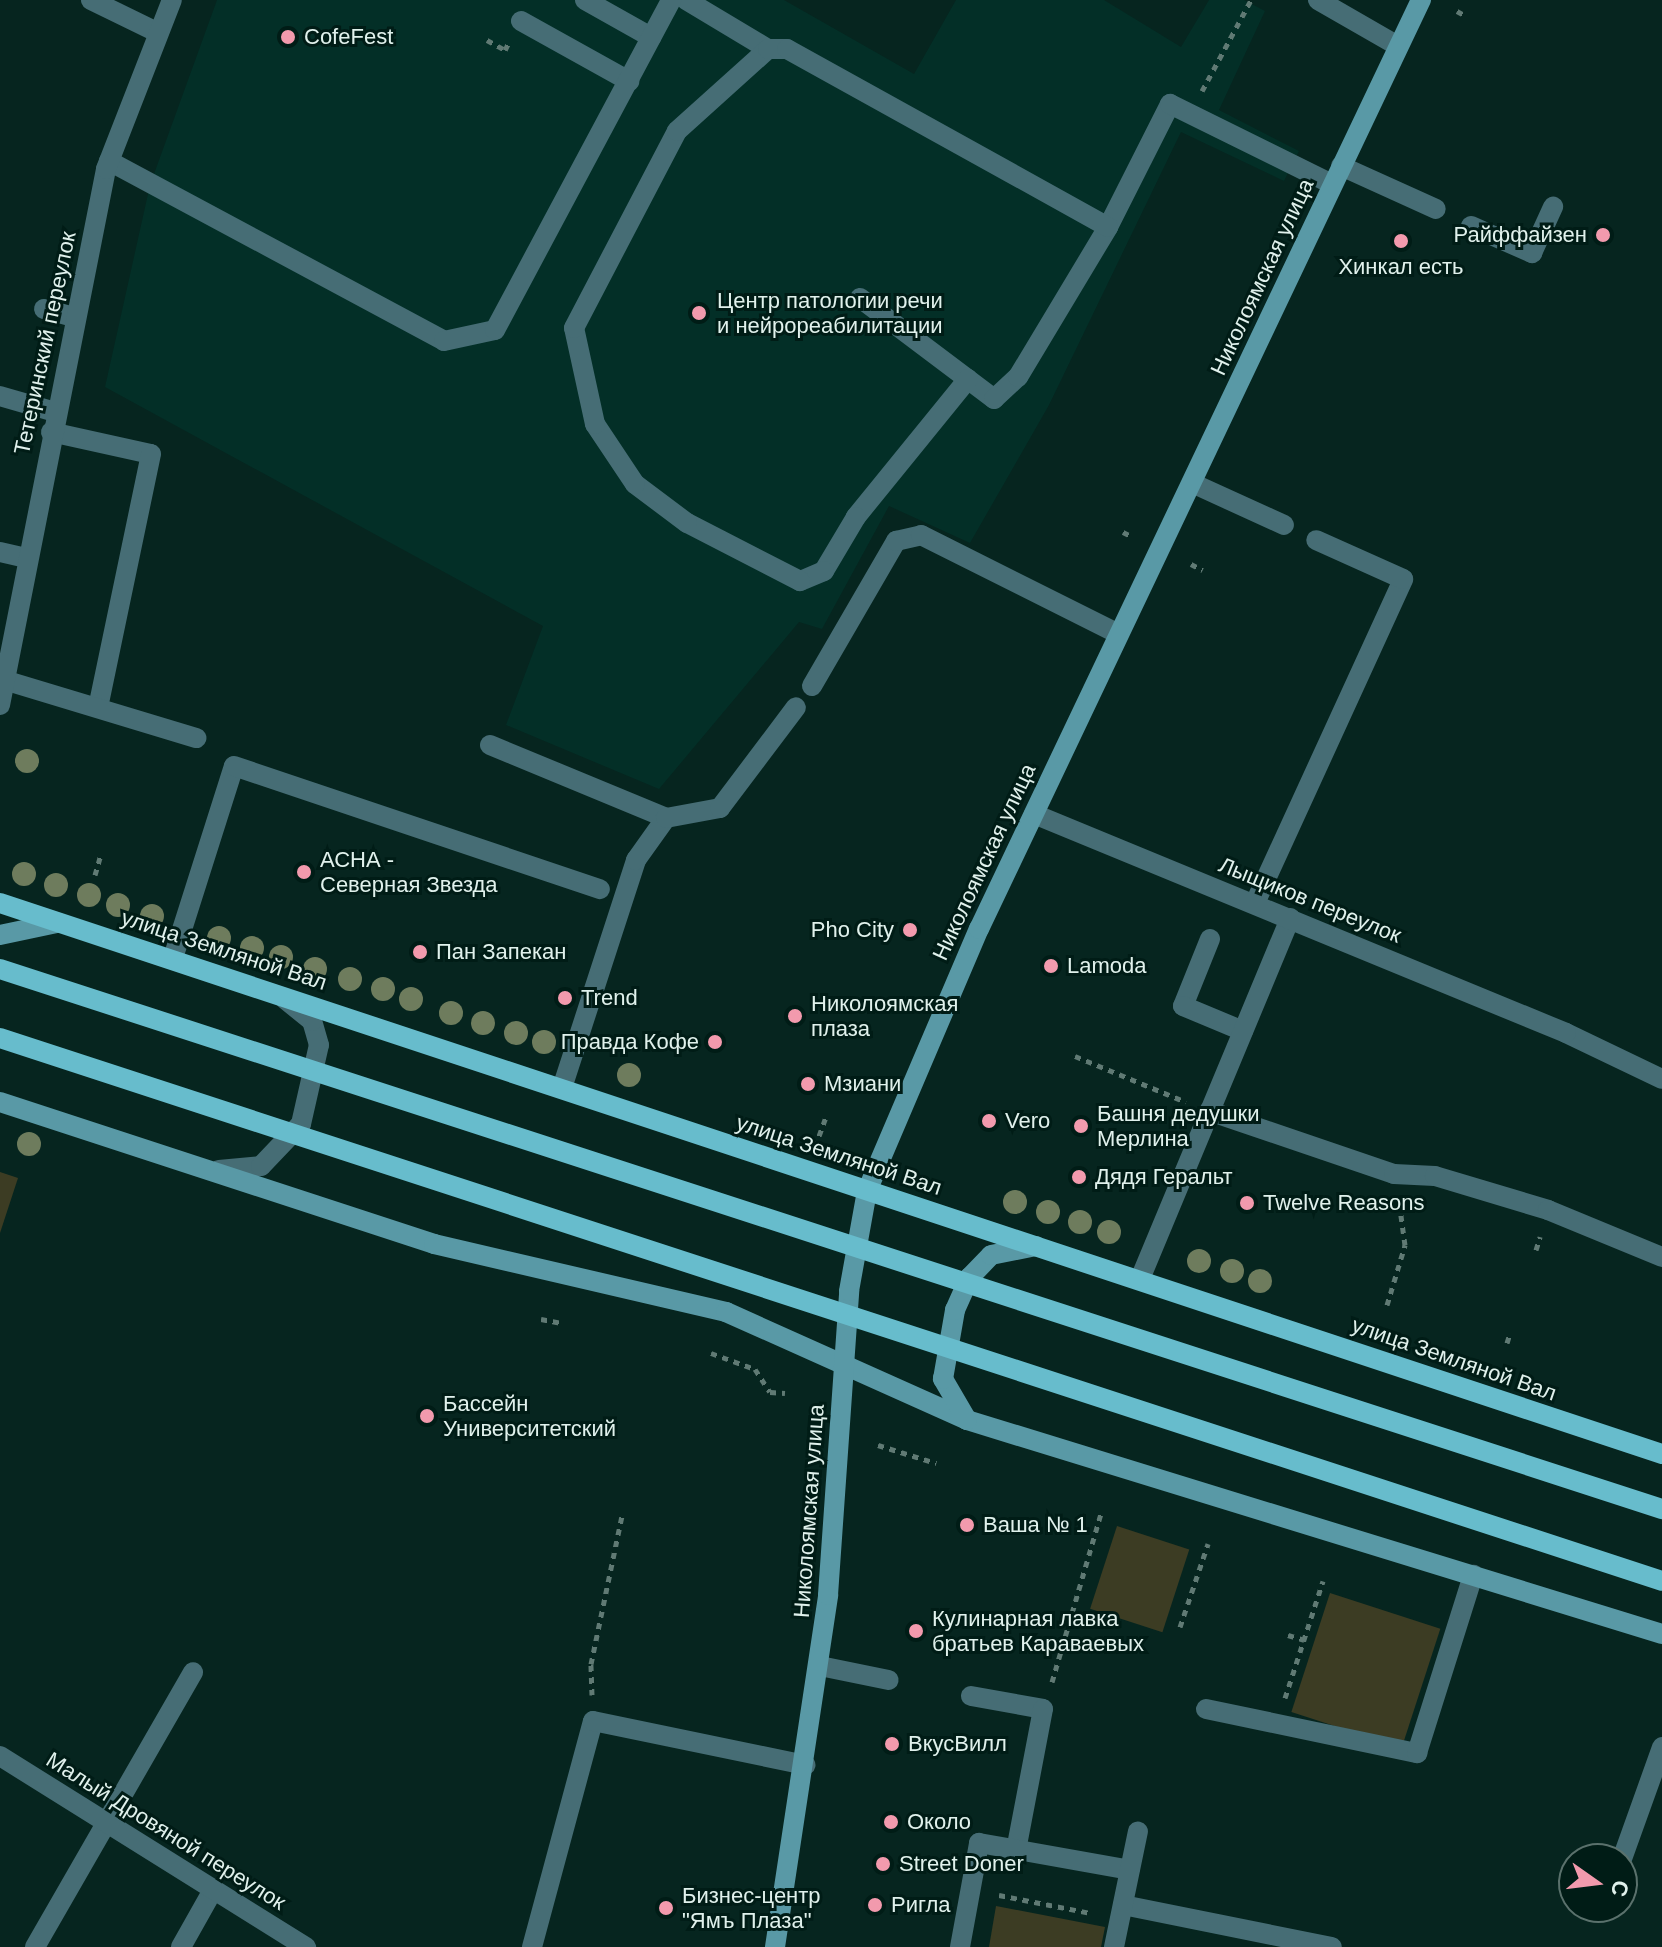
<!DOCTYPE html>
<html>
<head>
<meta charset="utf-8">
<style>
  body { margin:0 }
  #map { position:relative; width:1662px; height:1947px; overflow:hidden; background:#06251f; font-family:Helvetica,sans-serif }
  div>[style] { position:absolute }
  .built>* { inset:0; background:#032f27 }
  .green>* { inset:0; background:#3c3c23; transform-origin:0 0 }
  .path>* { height:5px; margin-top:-2.5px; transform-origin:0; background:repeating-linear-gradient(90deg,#607a74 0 6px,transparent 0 12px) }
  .service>* { height:20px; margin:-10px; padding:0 10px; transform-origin:10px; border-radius:10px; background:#466d75 }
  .minor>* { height:20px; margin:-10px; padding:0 10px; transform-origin:10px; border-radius:10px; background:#466d75 }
  .secondary>* { height:20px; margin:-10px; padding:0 10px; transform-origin:10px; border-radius:10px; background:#5999a6 }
  .primary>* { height:20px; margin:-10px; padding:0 10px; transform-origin:10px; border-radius:10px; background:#67bccc }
  .primary-bridge>* { height:20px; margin:-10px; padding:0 10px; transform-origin:10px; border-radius:10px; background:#67bccc }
  .trees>* { width:24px; height:24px; margin:-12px; border-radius:50%; background:#6e7c5d }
  .dots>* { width:22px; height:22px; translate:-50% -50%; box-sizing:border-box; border:4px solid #001c16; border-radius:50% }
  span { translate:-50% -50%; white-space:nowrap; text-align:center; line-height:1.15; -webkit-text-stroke:6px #001c16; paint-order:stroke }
  .poi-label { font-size:22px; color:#e0f1ec }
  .left { translate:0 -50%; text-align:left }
  .right { translate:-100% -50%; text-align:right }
  .street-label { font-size:22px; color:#e0f1ec }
  .north { position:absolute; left:1558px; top:1843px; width:80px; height:80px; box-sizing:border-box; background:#001c16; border:2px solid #5a716c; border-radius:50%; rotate:104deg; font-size:22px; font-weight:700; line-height:32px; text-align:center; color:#e0f1ec }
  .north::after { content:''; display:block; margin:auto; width:28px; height:36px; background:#f29aad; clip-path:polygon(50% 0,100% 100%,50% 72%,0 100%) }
</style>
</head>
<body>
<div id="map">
  <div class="built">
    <div style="clip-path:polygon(217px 0,784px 0,914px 74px,956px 0,1104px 0,1181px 47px,1209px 0,1244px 0,1265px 11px,1219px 110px,1299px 151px,1284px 181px,1181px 132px,1049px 405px,970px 543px,889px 506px,822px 629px,799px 622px,659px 789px,506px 725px,543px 626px,105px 387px,150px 185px)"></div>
  </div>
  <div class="green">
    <div style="clip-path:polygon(0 1172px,18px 1178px,0 1233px)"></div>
    <div style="left:1117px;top:1526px;width:76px;height:87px;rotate:18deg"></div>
    <div style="left:1330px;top:1593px;width:116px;height:125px;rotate:18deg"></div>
    <div style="clip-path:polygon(996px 1906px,1105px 1927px,1101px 1947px,989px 1947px)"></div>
  </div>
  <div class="path">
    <div style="left:1457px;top:11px;width:10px;rotate:29deg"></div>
    <div style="left:487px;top:40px;width:21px;rotate:29deg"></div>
    <div style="left:505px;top:50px;width:7px;rotate:-63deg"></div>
    <div style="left:1202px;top:91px;width:103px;rotate:-61.7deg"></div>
    <div style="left:1123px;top:532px;width:9px;rotate:27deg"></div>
    <div style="left:1191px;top:564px;width:13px;rotate:27deg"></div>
    <div style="left:95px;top:875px;width:19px;rotate:-74deg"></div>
    <div style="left:1075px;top:1056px;width:120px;rotate:22.5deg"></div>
    <div style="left:815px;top:1147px;width:32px;rotate:-70deg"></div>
    <div style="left:1536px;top:1250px;width:14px;rotate:-73deg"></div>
    <div style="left:1387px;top:1305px;width:63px;rotate:-73.3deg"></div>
    <div style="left:1405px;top:1245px;width:44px;rotate:-97.8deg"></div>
    <div style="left:541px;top:1319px;width:21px;rotate:11deg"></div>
    <div style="left:1507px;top:1343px;width:10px;rotate:-73deg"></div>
    <div style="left:711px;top:1353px;width:47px;rotate:20deg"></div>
    <div style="left:755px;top:1369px;width:27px;rotate:57deg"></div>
    <div style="left:770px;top:1392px;width:15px;rotate:4deg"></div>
    <div style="left:878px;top:1445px;width:61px;rotate:17.2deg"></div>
    <div style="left:1180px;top:1627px;width:88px;rotate:-71.4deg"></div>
    <div style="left:1288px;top:1635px;width:17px;rotate:17deg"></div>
    <div style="left:1052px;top:1682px;width:179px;rotate:-73.8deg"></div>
    <div style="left:592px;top:1695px;width:31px;rotate:-92deg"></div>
    <div style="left:591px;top:1664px;width:152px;rotate:-78.2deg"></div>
    <div style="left:1285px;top:1698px;width:123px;rotate:-72deg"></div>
    <div style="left:999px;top:1895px;width:94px;rotate:11.1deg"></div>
  </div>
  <div class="service">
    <div style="left:91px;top:0;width:73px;rotate:25.9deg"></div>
    <div style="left:585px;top:0;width:76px;rotate:29.3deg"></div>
    <div style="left:686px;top:0;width:96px;rotate:30.9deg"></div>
    <div style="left:521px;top:21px;width:124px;rotate:29.1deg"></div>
    <div style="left:109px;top:161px;width:380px;rotate:28.2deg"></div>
    <div style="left:444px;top:341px;width:52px;rotate:-12.2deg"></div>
    <div style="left:495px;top:330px;width:374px;rotate:-61.9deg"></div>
    <div style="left:1341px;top:166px;width:104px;rotate:24.4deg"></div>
    <div style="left:1471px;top:226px;width:67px;rotate:23.9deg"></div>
    <div style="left:1532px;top:253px;width:51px;rotate:-65.5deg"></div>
    <div style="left:860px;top:298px;width:168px;rotate:37deg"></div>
    <div style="left:994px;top:399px;width:33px;rotate:-43deg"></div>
    <div style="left:1018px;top:377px;width:175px;rotate:-59deg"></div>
    <div style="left:1108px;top:227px;width:138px;rotate:-63.2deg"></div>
    <div style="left:1170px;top:104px;width:181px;rotate:26.3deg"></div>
    <div style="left:44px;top:309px;width:30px;rotate:15deg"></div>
    <div style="left:968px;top:379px;width:178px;rotate:129.1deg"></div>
    <div style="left:856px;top:517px;width:63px;rotate:120.7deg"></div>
    <div style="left:824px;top:571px;width:26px;rotate:157deg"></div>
    <div style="left:800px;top:581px;width:127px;rotate:-152.8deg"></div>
    <div style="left:687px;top:523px;width:65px;rotate:-143.1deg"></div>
    <div style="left:635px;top:484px;width:72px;rotate:-123.7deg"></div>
    <div style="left:595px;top:424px;width:98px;rotate:-102.3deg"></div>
    <div style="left:574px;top:328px;width:222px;rotate:-62.4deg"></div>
    <div style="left:677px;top:131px;width:122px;rotate:-42deg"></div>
    <div style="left:768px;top:49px;width:19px"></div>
    <div style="left:787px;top:49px;width:367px;rotate:29deg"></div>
    <div style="left:0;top:396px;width:57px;rotate:16.2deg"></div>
    <div style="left:51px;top:432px;width:102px;rotate:12.4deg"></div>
    <div style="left:151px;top:454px;width:259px;rotate:101.8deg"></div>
    <div style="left:1192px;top:483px;width:101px;rotate:24.5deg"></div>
    <div style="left:0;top:552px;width:28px;rotate:13deg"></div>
    <div style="left:4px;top:680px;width:201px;rotate:16.8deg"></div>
    <div style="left:812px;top:686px;width:168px;rotate:-59.9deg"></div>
    <div style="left:896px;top:541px;width:26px;rotate:-13deg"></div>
    <div style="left:921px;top:535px;width:221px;rotate:26.6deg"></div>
    <div style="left:490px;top:745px;width:191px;rotate:22.5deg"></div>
    <div style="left:1255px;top:903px;width:356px;rotate:-65.4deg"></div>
    <div style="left:1403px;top:579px;width:95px;rotate:-155.9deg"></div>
    <div style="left:1210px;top:939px;width:72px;rotate:111.9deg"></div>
    <div style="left:1183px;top:1006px;width:65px;rotate:22.6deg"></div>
    <div style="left:173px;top:958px;width:201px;rotate:-72.4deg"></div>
    <div style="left:234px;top:766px;width:386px;rotate:18.6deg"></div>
    <div style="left:1566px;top:1033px;width:106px;rotate:25.6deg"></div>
    <div style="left:562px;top:1088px;width:240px;rotate:-72deg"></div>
    <div style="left:636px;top:860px;width:52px;rotate:-54.5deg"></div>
    <div style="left:666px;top:818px;width:55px;rotate:-10.5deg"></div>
    <div style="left:720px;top:808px;width:126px;rotate:-53deg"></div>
    <div style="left:1209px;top:1111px;width:195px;rotate:18.8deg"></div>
    <div style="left:1394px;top:1174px;width:41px;rotate:2.8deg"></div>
    <div style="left:1435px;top:1176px;width:118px;rotate:16.7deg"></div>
    <div style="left:1548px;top:1210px;width:123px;rotate:22.4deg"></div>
    <div style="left:1140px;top:1279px;width:391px;rotate:-67.4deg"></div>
    <div style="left:820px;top:1666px;width:70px;rotate:11.5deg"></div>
    <div style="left:971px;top:1696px;width:73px;rotate:10.2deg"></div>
    <div style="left:1043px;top:1709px;width:144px;rotate:100.8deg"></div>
    <div style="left:1206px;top:1709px;width:216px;rotate:11.8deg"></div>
    <div style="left:1417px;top:1753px;width:187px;rotate:-72.5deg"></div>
    <div style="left:1622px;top:1859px;width:119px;rotate:-70.3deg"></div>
    <div style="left:1123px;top:1905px;width:213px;rotate:11.4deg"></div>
    <div style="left:35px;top:1947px;width:317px;rotate:-60.1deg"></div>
    <div style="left:181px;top:1947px;width:65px;rotate:-60.7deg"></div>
    <div style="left:532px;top:1947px;width:234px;rotate:-74.9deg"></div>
    <div style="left:593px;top:1721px;width:217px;rotate:11.7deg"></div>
    <div style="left:960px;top:1947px;width:106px;rotate:-79.6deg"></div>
    <div style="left:979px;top:1843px;width:153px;rotate:10.1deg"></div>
    <div style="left:1114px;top:1947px;width:118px;rotate:-78.3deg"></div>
  </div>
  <div class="minor">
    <div style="left:1318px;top:0;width:92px;rotate:29.9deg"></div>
    <div style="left:0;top:705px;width:546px;rotate:-78.81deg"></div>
    <div style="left:106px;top:169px;width:181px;rotate:-68.7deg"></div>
    <div style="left:1034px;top:814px;width:575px;rotate:22.37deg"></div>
    <div style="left:219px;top:1170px;width:42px;rotate:-5.4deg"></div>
    <div style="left:261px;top:1166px;width:58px;rotate:-46.4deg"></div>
    <div style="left:301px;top:1124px;width:81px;rotate:-77.2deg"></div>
    <div style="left:319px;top:1045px;width:25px;rotate:-106deg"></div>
    <div style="left:312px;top:1021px;width:35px;rotate:-141deg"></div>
    <div style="left:0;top:1756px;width:361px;rotate:32deg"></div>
  </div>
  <div class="secondary">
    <div style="left:0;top:935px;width:58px;rotate:-11.9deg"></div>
    <div style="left:0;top:1102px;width:457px;rotate:18.1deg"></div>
    <div style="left:434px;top:1244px;width:300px;rotate:13.1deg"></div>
    <div style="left:726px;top:1312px;width:264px;rotate:24.1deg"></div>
    <div style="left:967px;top:1420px;width:727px;rotate:17.11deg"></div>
    <div style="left:967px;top:1420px;width:48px;rotate:-120.3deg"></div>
    <div style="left:943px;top:1379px;width:70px;rotate:-80.1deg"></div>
    <div style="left:955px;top:1310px;width:36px;rotate:-66deg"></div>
    <div style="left:970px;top:1277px;width:30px;rotate:-46deg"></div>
    <div style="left:991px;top:1255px;width:46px;rotate:-11.3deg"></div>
    <div style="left:775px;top:1947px;width:356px;rotate:-81.4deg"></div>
    <div style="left:828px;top:1595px;width:305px;rotate:-86deg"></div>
    <div style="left:849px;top:1291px;width:102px;rotate:-79.8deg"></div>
    <div style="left:867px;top:1191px;width:285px;rotate:-66.9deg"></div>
    <div style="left:979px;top:929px;width:1029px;rotate:-64.56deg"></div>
  </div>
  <div class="primary">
    <div style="left:0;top:903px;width:1751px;rotate:18.34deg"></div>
  </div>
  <div class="primary-bridge">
    <div style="left:0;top:969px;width:1748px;rotate:18deg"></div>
    <div style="left:0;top:1038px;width:1748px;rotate:18.09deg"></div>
  </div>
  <div class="trees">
    <div style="left:27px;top:761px"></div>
    <div style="left:24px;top:874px"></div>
    <div style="left:56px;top:885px"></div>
    <div style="left:89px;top:895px"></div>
    <div style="left:118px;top:905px"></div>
    <div style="left:152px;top:916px"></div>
    <div style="left:219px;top:938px"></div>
    <div style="left:252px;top:948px"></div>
    <div style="left:281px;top:957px"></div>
    <div style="left:315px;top:969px"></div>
    <div style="left:350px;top:979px"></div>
    <div style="left:383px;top:989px"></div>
    <div style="left:411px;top:999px"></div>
    <div style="left:451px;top:1013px"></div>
    <div style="left:483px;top:1023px"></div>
    <div style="left:516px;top:1033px"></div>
    <div style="left:544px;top:1042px"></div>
    <div style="left:629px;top:1075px"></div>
    <div style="left:29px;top:1144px"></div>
    <div style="left:1015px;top:1202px"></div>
    <div style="left:1048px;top:1212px"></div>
    <div style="left:1080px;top:1222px"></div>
    <div style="left:1109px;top:1232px"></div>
    <div style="left:1199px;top:1261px"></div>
    <div style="left:1232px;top:1271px"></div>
    <div style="left:1260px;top:1281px"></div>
  </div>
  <div class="dots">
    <div style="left:288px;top:37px;background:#f29aad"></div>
    <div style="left:1603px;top:235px;background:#f29aad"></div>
    <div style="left:1401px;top:241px;background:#f29aad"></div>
    <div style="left:699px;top:313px;background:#f29aad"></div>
    <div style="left:304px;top:872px;background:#f29aad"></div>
    <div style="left:910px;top:930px;background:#f29aad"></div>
    <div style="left:420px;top:952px;background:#f29aad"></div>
    <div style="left:1051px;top:966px;background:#f29aad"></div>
    <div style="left:565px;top:998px;background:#f29aad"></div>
    <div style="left:795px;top:1016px;background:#f29aad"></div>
    <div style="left:715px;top:1042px;background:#f29aad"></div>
    <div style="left:808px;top:1084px;background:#f29aad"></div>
    <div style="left:989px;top:1121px;background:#f29aad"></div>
    <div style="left:1081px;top:1126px;background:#f29aad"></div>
    <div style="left:1079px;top:1177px;background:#f29aad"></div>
    <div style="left:1247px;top:1203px;background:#f29aad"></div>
    <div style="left:427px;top:1416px;background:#f29aad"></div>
    <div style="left:967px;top:1525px;background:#f29aad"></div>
    <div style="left:916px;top:1631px;background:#f29aad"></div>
    <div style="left:892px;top:1744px;background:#f29aad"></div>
    <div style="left:891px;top:1822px;background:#f29aad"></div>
    <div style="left:883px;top:1864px;background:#f29aad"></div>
    <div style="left:875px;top:1905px;background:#f29aad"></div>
    <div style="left:666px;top:1908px;background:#f29aad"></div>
  </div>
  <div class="poi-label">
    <span class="left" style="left:304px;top:37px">CofeFest</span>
    <span class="right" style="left:1587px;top:235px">Райффайзен</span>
    <span style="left:1401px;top:267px">Хинкал есть</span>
    <span class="left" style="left:717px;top:313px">Центр патологии речи<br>и нейрореабилитации</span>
    <span class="left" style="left:320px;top:872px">АСНА -<br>Северная Звезда</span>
    <span class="right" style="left:894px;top:930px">Pho City</span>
    <span class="left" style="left:436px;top:952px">Пан Запекан</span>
    <span class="left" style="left:1067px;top:966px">Lamoda</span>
    <span class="left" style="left:581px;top:998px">Trend</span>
    <span class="left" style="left:811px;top:1016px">Николоямская<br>плаза</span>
    <span class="right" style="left:699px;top:1042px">Правда Кофе</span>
    <span class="left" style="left:824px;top:1084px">Мзиани</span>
    <span class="left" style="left:1097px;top:1126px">Башня дедушки<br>Мерлина</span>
    <span class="left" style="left:1005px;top:1121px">Vero</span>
    <span class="left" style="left:1095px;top:1177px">Дядя Геральт</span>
    <span class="left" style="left:1263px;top:1203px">Twelve Reasons</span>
    <span class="left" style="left:443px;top:1416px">Бассейн<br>Университетский</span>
    <span class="left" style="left:983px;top:1525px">Ваша № 1</span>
    <span class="left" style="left:932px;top:1631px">Кулинарная лавка<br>братьев Караваевых</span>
    <span class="left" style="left:908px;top:1744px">ВкусВилл</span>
    <span class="left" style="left:907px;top:1822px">Около</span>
    <span class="left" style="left:899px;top:1864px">Street Doner</span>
    <span class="left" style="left:682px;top:1908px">Бизнес-центр<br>"Ямъ Плаза"</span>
    <span class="left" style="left:891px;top:1905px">Ригла</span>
  </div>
  <div class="street-label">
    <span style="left:1262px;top:277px;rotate:-65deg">Николоямская улица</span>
    <span style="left:45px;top:343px;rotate:-78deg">Тетеринский переулок</span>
    <span style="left:984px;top:862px;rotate:-65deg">Николоямская улица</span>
    <span style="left:1310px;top:900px;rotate:22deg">Лыщиков переулок</span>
    <span style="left:224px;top:950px;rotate:18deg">улица Земляной Вал</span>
    <span style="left:839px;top:1155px;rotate:18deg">улица Земляной Вал</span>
    <span style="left:1454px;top:1359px;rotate:19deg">улица Земляной Вал</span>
    <span style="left:809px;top:1511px;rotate:-86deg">Николоямская улица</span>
    <span style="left:166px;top:1831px;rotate:32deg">Малый Дровяной переулок</span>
  </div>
  <div class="north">С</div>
</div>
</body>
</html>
